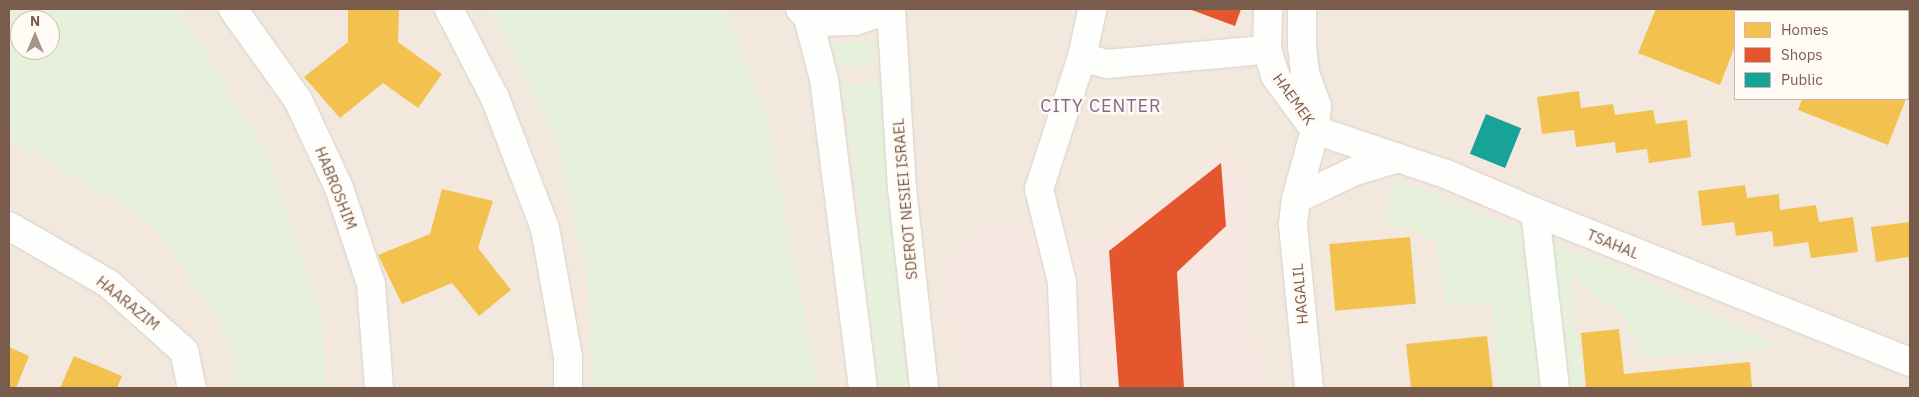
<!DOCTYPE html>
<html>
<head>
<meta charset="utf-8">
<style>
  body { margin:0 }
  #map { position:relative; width:1919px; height:397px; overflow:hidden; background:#f9f5f0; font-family:"IBM Plex Sans",sans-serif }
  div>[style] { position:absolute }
  .residential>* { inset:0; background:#f2e8de }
  .commercial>* { inset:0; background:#f6e8e1 }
  .green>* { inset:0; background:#e7f0db }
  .homes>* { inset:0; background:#f2c14e; transform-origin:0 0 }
  .shops>* { inset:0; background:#e4572e }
  .public>* { inset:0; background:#17a398; transform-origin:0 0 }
  .roads { filter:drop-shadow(0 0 1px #d7d1cb) drop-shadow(0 0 1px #d7d1cb) }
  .street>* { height:28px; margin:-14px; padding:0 14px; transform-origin:14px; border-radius:14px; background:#fefefd }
  .secondary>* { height:28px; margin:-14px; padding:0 14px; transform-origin:14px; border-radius:14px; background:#fefefd }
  span { translate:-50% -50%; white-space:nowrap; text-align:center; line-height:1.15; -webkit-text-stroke:5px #fffaf3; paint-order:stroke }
  .street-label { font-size:15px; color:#7a5c4d }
  .quarter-label { font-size:18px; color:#846695; letter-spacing:1px }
  .frame { position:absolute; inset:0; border:10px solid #7a5c4d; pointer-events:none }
  .legend { position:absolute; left:1734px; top:10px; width:175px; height:90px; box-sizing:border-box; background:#fffaf3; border:1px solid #cabbb1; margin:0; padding:6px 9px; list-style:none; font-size:15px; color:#7a5c4d }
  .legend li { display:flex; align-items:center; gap:10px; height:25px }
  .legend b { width:25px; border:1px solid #cabbb1 }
  .north { position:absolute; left:10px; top:10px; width:50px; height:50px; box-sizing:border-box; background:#fffaf3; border:1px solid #cabbb1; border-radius:50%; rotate:0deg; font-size:14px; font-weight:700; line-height:20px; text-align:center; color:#7a5c4d }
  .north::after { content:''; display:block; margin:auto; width:18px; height:22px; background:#a69286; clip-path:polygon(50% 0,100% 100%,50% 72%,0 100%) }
</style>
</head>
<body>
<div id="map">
  <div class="residential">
    <div style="clip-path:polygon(evenodd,9px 9px,1910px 9px,1910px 388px,9px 388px,9px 9px,1735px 11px,1908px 11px,1908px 99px,1735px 99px,1735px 11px,9px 9px,20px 20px,50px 20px,50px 50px,20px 50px,20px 20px)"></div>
  </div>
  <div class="commercial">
    <div style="clip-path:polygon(1235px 145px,1258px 388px,959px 388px,946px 258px,988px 219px,1100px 244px)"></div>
  </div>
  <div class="green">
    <div style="clip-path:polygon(evenodd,9px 9px,178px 9px,263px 147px,322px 315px,325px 388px,237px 388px,227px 334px,149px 220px,9px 139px,9px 9px,20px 20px,50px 20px,50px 50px,20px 50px,20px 20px)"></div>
    <div style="clip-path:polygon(490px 9px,721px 9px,729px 16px,766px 116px,819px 388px,592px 388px,588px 279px,556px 138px)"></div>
    <div style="clip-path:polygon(875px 41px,877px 64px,838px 68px,833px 42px)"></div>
    <div style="clip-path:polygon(879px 82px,889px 199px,908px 388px,877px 388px,858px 203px,843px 84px)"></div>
    <div style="clip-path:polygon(1393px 178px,1610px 265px,1783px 348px,1642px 357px,1622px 316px,1571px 274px,1583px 388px,1498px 388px,1492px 302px,1446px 305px,1435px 239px,1384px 224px)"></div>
  </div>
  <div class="homes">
    <div style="clip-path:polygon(348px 9px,399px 9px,398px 42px,442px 74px,418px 108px,383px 83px,340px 118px,304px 77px,348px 42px)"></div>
    <div style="clip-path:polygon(1656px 9px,1750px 9px,1749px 11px,1735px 11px,1735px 46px,1720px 85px,1638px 53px)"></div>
    <div style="clip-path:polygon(1908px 62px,1910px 63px,1910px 88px,1908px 94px)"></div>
    <div style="clip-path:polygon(1579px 91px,1581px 108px,1613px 104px,1615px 115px,1653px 110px,1656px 124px,1687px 120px,1691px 157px,1649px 163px,1647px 149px,1616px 153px,1615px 142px,1576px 147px,1574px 130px,1542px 134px,1537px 97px)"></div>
    <div style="clip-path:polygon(1802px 99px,1906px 99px,1888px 145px,1798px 110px)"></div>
    <div style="clip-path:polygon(1745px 185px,1747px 198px,1779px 194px,1780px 210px,1816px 205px,1819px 222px,1853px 217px,1858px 252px,1811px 258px,1808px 242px,1774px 247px,1772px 231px,1736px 236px,1734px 222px,1702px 226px,1698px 191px)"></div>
    <div style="clip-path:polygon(442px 189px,493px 201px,478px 248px,511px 290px,479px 316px,452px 283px,402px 304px,378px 255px,430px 234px)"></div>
    <div style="clip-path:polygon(1910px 222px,1910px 263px,1908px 257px,1876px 262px,1871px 227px)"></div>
    <div style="left:1410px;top:237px;width:67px;height:81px;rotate:85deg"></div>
    <div style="clip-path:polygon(1619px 329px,1624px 374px,1750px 362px,1752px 388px,1586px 388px,1581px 333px)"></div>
    <div style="clip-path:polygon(1487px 336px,1493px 388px,1411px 388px,1406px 344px)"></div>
    <div style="clip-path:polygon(9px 347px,29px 356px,16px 388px,9px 388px)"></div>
    <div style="clip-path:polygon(74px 356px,122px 376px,117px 388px,60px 388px)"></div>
  </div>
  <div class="shops">
    <div style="clip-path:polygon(1189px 9px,1241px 9px,1235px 26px)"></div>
    <div style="clip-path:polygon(1221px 163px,1226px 226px,1177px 272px,1184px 388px,1119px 388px,1109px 251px)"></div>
  </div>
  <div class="public">
    <div style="left:1486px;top:114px;width:38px;height:43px;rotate:22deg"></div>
  </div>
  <div class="roads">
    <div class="street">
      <div style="left:233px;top:9px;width:112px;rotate:54.5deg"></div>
      <div style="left:298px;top:100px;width:97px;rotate:65deg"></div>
      <div style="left:339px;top:188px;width:101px;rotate:71.6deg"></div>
      <div style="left:371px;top:284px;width:104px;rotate:85.6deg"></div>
      <div style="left:449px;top:9px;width:100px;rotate:62.7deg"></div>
      <div style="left:495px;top:98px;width:139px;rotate:69deg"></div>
      <div style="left:545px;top:228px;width:131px;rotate:79.9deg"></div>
      <div style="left:568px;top:357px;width:31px;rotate:90deg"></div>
      <div style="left:1268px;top:9px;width:40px;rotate:91.4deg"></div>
      <div style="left:1267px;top:49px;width:28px;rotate:73deg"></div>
      <div style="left:1275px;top:76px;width:67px;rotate:53.5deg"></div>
      <div style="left:1302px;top:9px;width:36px;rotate:90deg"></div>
      <div style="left:1302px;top:45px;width:28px;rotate:84deg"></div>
      <div style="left:1305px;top:73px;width:35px;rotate:70deg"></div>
      <div style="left:1317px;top:106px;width:24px;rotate:95deg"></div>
      <div style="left:1315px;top:130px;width:72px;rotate:105.4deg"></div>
      <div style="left:1296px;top:199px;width:26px;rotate:97deg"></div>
      <div style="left:1293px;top:225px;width:164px;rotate:84.4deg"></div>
      <div style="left:1082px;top:57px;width:26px;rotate:16deg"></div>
      <div style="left:1107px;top:64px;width:146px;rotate:-5.1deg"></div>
      <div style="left:1315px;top:130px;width:138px;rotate:18.6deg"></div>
      <div style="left:1446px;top:174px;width:97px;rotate:23.1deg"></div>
      <div style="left:1535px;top:212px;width:404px;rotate:21.8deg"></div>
      <div style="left:1296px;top:199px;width:65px;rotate:-25.4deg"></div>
      <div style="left:1355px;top:171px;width:46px;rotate:-16.5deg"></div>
      <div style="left:1535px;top:212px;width:177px;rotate:83.5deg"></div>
      <div style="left:9px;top:226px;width:116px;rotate:30.1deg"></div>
      <div style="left:109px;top:284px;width:101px;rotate:41.8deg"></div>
      <div style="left:184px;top:351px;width:38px;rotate:78deg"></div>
      <div style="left:1066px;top:388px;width:106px;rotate:-92.2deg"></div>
      <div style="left:1062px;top:282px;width:96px;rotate:-103.9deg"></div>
      <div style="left:1039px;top:189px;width:139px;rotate:-72deg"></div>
      <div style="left:1082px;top:57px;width:47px;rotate:-77.7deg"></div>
    </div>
    <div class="secondary">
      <div style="left:800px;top:9px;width:12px;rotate:48deg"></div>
      <div style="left:808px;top:18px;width:15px;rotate:16deg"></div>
      <div style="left:822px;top:22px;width:33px;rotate:-2deg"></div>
      <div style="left:855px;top:21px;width:37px;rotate:-19deg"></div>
      <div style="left:891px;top:9px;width:179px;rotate:86.5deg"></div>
      <div style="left:902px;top:188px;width:201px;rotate:83.7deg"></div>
      <div style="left:808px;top:18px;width:63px;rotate:75.3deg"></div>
      <div style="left:824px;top:79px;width:311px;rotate:82.8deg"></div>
    </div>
  </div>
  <div class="street-label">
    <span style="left:1294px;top:99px;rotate:54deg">HAEMEK</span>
    <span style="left:336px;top:188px;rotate:68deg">HABROSHIM</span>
    <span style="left:905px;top:199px;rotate:-95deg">SDEROT NESIEI ISRAEL</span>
    <span style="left:1613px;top:244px;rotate:22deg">TSAHAL</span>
    <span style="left:1300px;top:294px;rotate:-95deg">HAGALIL</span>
    <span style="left:128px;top:303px;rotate:39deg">HAARAZIM</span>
  </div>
  <div class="quarter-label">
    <span style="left:1101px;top:106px">CITY CENTER</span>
  </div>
  <div class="frame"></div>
  <ul class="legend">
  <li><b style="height:14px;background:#f2c14e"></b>Homes</li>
  <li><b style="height:14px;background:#e4572e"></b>Shops</li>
  <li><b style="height:14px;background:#17a398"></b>Public</li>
  </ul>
  <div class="north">N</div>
</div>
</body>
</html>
